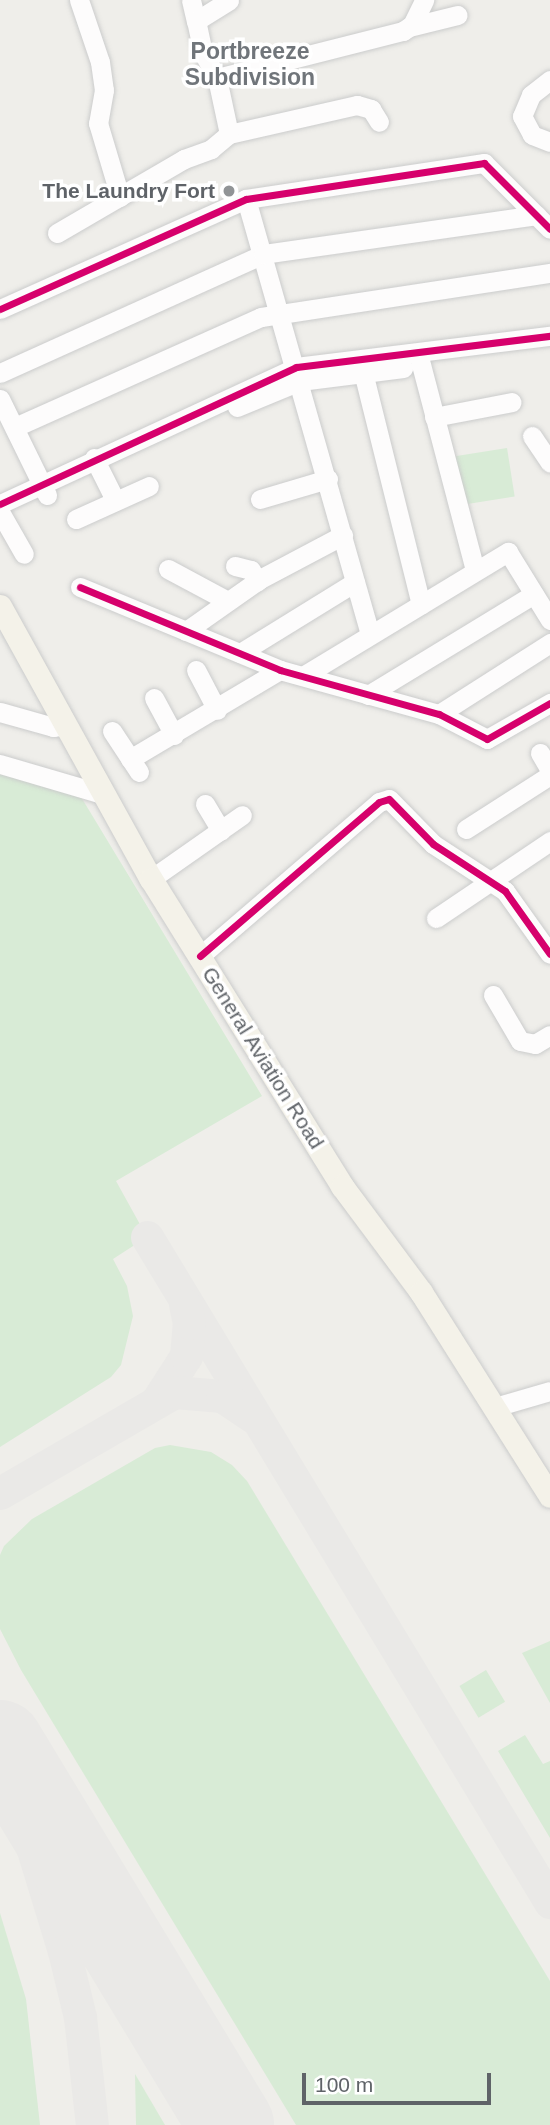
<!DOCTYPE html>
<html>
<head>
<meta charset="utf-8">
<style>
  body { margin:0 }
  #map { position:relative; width:550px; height:2125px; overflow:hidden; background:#efeeea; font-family:Helvetica,sans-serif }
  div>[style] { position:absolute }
  .green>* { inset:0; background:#d8ebd6; transform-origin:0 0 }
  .taxiway>* { height:33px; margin:-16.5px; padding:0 16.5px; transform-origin:16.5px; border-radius:16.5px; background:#eae9e7 }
  .runway>* { height:86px; margin:-43px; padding:0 43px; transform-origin:43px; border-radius:43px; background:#eae9e7 }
  .roads { filter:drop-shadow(0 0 2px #cbcccc) drop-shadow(0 0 2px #cbcccc) }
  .minor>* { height:19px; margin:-9.5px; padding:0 9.5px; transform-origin:9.5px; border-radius:9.5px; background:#fdfcfc }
  .major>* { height:23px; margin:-11.5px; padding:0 11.5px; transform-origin:11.5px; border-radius:11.5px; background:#f4f2e9 }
  .cycleway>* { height:7px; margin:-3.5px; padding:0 3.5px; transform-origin:3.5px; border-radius:3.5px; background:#d6006c }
  .dots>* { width:19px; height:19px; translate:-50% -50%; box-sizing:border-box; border:4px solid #fff; border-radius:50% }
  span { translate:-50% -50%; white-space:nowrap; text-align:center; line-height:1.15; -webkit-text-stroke:7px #fff; paint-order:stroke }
  .poi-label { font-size:21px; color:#5f6368; font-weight:700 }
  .right { translate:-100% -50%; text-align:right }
  .street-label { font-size:21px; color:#5f6368 }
  .neighbourhood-label { font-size:23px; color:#70757a; font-weight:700 }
  .scale { position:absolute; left:302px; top:2073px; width:189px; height:32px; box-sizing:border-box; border:4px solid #5f6368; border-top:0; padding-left:9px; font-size:21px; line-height:24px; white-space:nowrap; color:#5f6368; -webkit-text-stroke:5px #fff; paint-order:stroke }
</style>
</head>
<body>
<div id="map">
  <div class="green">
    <div style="left:507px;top:448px;width:49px;height:59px;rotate:81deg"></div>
    <div style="clip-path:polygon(0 769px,78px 792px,262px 1096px,116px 1181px,147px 1237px,113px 1259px,127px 1286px,133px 1316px,121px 1365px,111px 1377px,0 1447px)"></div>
    <div style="clip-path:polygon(170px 1445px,211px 1452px,232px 1465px,247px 1481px,550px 1981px,550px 2125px,296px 2125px,21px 1670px,0 1629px,0 1555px,4px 1546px,32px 1519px,155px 1448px)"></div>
    <div style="clip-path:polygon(550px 1641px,550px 1703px,522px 1653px)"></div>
    <div style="left:486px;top:1670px;width:37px;height:31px;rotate:59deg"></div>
    <div style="clip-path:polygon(525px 1735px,543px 1764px,550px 1761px,550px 1838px,498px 1751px)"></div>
    <div style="clip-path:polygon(0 1913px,26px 1999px,40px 2125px,0 2125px)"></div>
    <div style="clip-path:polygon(135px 2074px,165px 2125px,136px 2125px)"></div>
  </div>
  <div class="taxiway">
    <div style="left:147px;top:1237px;width:778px;rotate:58.78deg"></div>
    <div style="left:159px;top:1398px;width:50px;rotate:-57.3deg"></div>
    <div style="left:186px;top:1356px;width:33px;rotate:-85deg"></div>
    <div style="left:189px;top:1323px;width:19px;rotate:-102deg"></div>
    <div style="left:0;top:1493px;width:201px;rotate:-30.1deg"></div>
    <div style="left:174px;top:1392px;width:48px;rotate:4.8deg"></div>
    <div style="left:222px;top:1396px;width:37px;rotate:34deg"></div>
    <div style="left:0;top:1764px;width:82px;rotate:68.5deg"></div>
    <div style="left:30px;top:1840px;width:116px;rotate:73deg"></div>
    <div style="left:64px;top:1951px;width:68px;rotate:76.4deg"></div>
    <div style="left:80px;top:2017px;width:109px;rotate:83.7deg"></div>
  </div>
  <div class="runway">
    <div style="left:0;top:1743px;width:446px;rotate:58.8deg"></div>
  </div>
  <div class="roads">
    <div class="minor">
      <div style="left:79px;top:0;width:65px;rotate:71.3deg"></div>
      <div style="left:100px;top:62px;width:28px;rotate:82deg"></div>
      <div style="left:104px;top:90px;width:34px;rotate:100deg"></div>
      <div style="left:98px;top:123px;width:77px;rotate:73.4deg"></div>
      <div style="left:191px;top:0;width:22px;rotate:77deg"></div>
      <div style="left:409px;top:27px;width:50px;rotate:-13.8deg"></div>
      <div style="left:217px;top:78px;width:192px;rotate:-14.2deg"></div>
      <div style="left:403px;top:31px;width:11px;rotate:-34deg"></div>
      <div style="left:412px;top:25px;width:28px;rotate:-64deg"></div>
      <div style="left:550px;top:80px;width:24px;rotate:142deg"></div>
      <div style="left:531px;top:95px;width:23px;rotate:113deg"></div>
      <div style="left:522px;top:116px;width:21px;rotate:62deg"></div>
      <div style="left:532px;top:135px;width:19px;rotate:21deg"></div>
      <div style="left:229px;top:134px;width:131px;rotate:-12.8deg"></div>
      <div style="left:357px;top:105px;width:15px;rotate:16deg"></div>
      <div style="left:371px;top:109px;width:15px;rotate:58deg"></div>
      <div style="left:246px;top:199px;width:452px;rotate:74.1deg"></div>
      <div style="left:57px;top:233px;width:147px;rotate:-30.2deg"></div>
      <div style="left:184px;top:159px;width:29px;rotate:-20deg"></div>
      <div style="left:211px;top:149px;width:23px;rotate:-40deg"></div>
      <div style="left:229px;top:134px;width:57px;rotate:-102.1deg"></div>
      <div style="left:217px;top:78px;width:29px;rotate:-119deg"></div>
      <div style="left:203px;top:53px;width:33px;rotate:-102deg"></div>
      <div style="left:196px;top:21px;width:39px;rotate:-32deg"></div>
      <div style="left:0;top:309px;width:269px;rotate:-24.1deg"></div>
      <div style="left:246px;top:199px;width:241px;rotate:-8.6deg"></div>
      <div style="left:484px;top:163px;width:93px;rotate:45deg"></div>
      <div style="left:418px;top:353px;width:224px;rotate:75.3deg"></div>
      <div style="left:360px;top:360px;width:252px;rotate:76deg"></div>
      <div style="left:0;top:373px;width:289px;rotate:-24.3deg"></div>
      <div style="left:263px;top:254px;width:276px;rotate:-8.1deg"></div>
      <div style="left:0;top:399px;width:107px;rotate:63.9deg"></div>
      <div style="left:237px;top:407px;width:68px;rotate:-22.4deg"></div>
      <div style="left:300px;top:381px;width:104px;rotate:-7.2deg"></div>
      <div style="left:434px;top:417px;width:79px;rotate:-10.9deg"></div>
      <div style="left:15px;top:427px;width:269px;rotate:-24.1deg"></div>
      <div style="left:261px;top:317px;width:292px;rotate:-8.7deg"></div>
      <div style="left:532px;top:436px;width:32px;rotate:56deg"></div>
      <div style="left:94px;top:458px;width:47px;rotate:63.4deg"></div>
      <div style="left:260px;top:499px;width:71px;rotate:-16.4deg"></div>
      <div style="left:0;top:504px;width:326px;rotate:-24.8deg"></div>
      <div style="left:296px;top:367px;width:256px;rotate:-7deg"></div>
      <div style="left:0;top:512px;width:48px;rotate:60.3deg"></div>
      <div style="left:76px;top:519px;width:80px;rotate:-24.3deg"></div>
      <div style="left:235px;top:566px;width:16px;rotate:14deg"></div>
      <div style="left:251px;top:570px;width:13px;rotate:61deg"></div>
      <div style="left:168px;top:569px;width:68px;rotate:28.1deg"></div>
      <div style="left:80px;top:587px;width:217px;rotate:22.5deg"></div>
      <div style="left:280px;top:670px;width:165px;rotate:15.5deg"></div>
      <div style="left:439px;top:714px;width:54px;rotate:27.5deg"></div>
      <div style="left:487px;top:739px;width:73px;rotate:-29.7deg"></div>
      <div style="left:186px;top:631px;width:90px;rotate:-35.1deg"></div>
      <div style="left:260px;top:579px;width:94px;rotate:-27.9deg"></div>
      <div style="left:240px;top:653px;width:135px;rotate:-31.7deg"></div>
      <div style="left:196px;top:670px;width:45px;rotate:62.3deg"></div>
      <div style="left:303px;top:676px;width:240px;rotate:-31.2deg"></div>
      <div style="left:508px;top:552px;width:80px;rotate:58.3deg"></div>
      <div style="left:368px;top:695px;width:194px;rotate:-31.3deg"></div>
      <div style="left:154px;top:698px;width:42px;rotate:61.6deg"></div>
      <div style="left:0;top:712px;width:55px;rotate:15.8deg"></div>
      <div style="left:53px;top:727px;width:13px;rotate:-9deg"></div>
      <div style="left:439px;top:714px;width:132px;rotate:-32.6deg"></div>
      <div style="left:112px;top:731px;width:49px;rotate:56.6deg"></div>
      <div style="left:540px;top:753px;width:20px;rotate:60deg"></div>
      <div style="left:130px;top:759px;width:174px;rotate:-30.7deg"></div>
      <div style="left:0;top:764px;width:106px;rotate:16.4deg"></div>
      <div style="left:205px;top:804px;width:31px;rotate:59deg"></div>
      <div style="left:466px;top:829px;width:100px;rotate:-32.7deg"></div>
      <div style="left:151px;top:879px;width:111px;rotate:-35.1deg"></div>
      <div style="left:436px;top:918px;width:138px;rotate:-34deg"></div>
      <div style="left:200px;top:956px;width:236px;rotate:-40.7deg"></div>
      <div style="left:379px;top:802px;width:10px;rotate:-17deg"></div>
      <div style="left:389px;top:799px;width:63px;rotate:45.6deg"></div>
      <div style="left:433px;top:844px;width:86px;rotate:33.1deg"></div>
      <div style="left:505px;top:891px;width:77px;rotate:54.5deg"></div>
      <div style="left:493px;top:995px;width:53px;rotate:59.6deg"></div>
      <div style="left:520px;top:1041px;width:15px;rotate:11deg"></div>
      <div style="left:535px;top:1044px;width:17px;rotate:-31deg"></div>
      <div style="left:495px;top:1407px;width:57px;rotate:-16.2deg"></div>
    </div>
    <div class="major">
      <div style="left:0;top:606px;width:312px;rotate:61.1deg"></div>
      <div style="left:151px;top:879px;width:362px;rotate:58.1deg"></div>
      <div style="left:342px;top:1186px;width:132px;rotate:53.3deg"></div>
      <div style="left:421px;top:1292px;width:241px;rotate:57.7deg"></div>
    </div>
  </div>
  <div class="cycleway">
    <div style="left:0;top:309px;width:269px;rotate:-24.1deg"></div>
    <div style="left:246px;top:199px;width:241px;rotate:-8.6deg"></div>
    <div style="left:484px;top:163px;width:93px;rotate:45deg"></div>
    <div style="left:0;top:504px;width:326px;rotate:-24.8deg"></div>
    <div style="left:296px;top:367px;width:256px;rotate:-7deg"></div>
    <div style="left:80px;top:587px;width:217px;rotate:22.5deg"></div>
    <div style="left:280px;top:670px;width:165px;rotate:15.5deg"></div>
    <div style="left:439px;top:714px;width:54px;rotate:27.5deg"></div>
    <div style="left:487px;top:739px;width:73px;rotate:-29.7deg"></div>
    <div style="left:200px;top:956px;width:236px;rotate:-40.7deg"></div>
    <div style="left:379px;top:802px;width:10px;rotate:-17deg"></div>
    <div style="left:389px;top:799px;width:63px;rotate:45.6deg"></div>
    <div style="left:433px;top:844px;width:86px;rotate:33.1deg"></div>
    <div style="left:505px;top:891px;width:77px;rotate:54.5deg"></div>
  </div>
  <div class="dots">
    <div style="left:229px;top:191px;background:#919496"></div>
  </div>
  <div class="poi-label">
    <span class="right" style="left:215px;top:191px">The Laundry Fort</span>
  </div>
  <div class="street-label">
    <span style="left:263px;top:1058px;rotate:58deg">General Aviation Road</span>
  </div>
  <div class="neighbourhood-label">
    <span style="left:250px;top:64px">Portbreeze<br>Subdivision</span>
  </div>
  <div class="scale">100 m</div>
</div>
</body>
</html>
